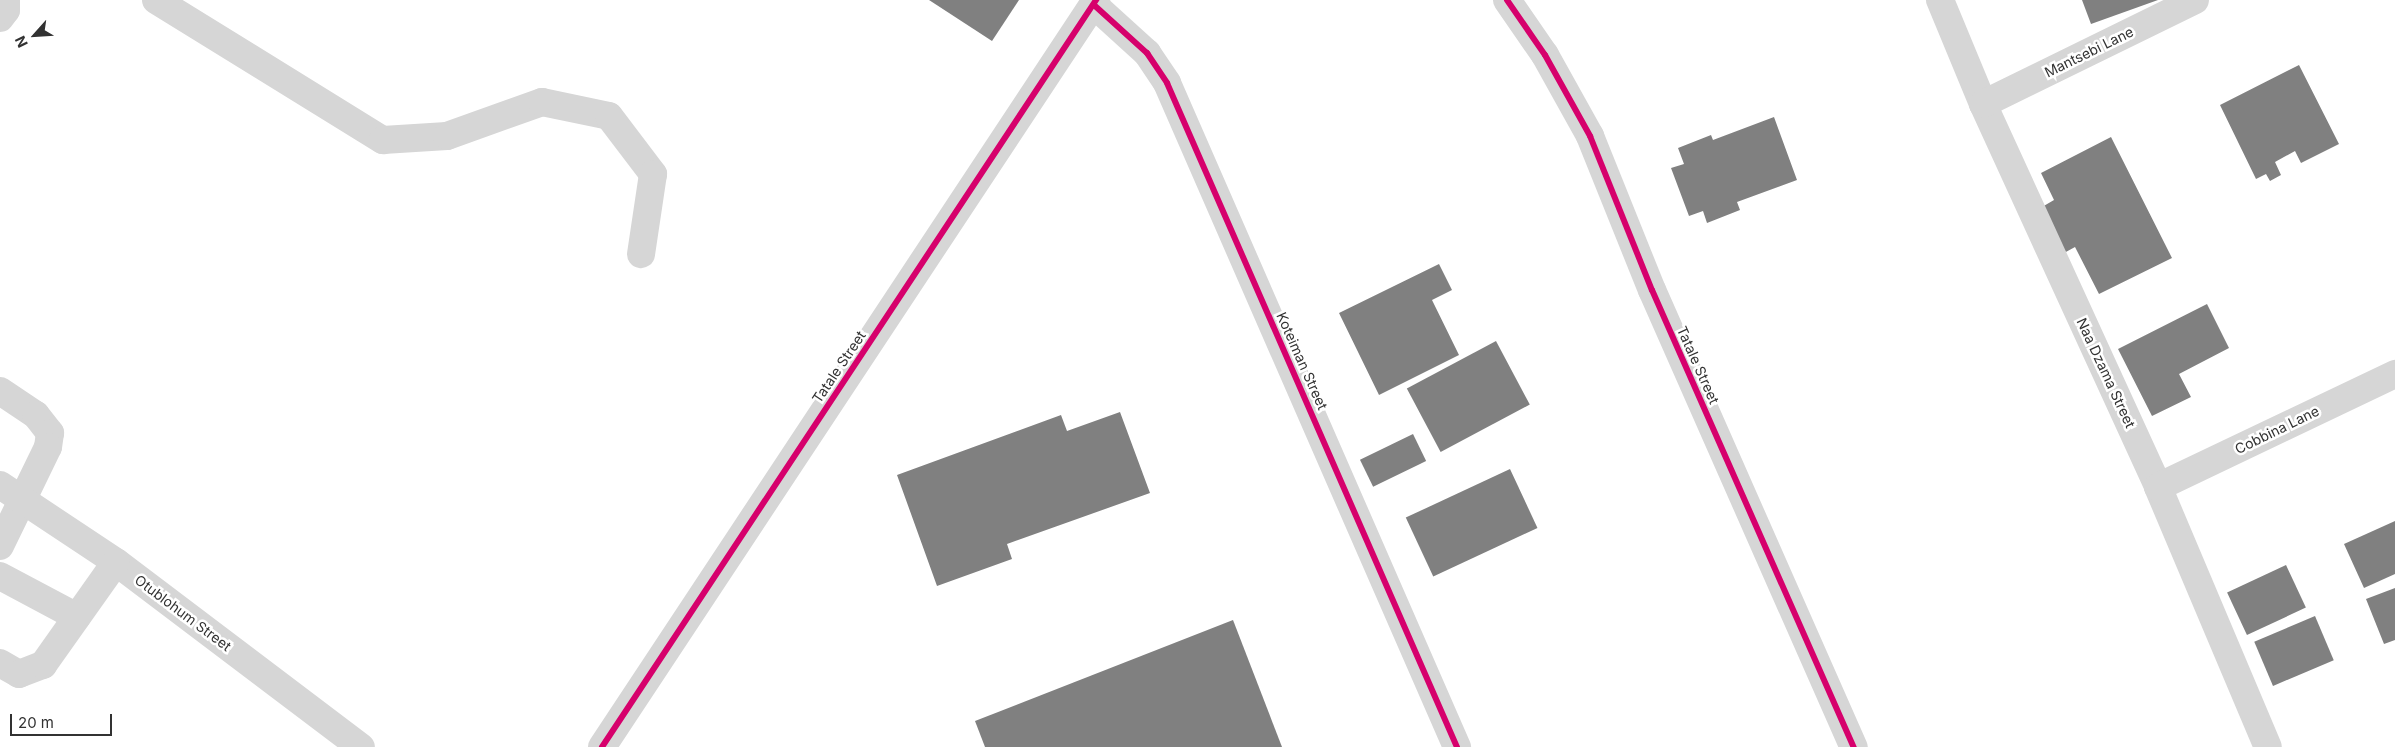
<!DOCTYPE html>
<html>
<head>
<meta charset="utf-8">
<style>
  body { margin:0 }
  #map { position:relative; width:2395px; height:747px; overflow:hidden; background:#fff; font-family:Inter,sans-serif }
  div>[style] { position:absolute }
  .building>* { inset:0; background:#808080; transform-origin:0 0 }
  .minor>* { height:28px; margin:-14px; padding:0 14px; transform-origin:14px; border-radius:14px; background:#d6d6d6 }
  .cycleway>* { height:6px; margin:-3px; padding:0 3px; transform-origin:3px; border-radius:3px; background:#d6006c }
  span { translate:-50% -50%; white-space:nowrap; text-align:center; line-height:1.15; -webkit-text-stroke:5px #fff; paint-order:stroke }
  .street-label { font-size:14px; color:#323232 }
  .north { position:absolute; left:10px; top:10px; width:50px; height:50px; -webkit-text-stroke:4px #fff; paint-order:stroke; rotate:244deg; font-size:14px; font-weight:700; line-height:20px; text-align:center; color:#323232 }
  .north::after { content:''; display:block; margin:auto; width:18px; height:22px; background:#323232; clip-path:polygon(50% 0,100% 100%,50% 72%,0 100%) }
  .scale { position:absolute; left:10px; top:714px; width:102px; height:22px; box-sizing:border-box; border:2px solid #323232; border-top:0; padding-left:6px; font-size:15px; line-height:18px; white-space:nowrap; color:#323232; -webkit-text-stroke:4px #fff; paint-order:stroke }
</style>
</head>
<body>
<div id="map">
  <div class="building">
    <div style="clip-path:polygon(929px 0,1019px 0,992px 41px)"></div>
    <div style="clip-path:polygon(2082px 0,2158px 0,2091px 24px)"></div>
    <div style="clip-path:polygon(2299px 65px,2339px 144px,2301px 163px,2295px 151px,2275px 162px,2281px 175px,2270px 181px,2266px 174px,2256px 179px,2220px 105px)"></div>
    <div style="clip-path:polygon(1774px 117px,1797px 180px,1737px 202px,1740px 210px,1707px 223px,1703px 211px,1689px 216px,1671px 168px,1684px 164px,1678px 148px,1711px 135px,1713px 140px)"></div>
    <div style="clip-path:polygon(2111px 137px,2172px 258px,2099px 294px,2075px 247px,2064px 253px,2042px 207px,2054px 200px,2041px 173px)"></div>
    <div style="clip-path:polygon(1439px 264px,1452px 290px,1432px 300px,1459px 355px,1379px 395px,1339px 313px)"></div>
    <div style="clip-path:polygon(2207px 304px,2229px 348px,2179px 374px,2191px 397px,2152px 416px,2118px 349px)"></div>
    <div style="left:1496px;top:341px;width:72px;height:101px;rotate:62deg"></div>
    <div style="clip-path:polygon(1120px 412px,1150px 493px,1007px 544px,1012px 559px,937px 586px,897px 475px,1061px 415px,1067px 431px)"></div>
    <div style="left:1413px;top:434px;width:30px;height:59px;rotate:64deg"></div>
    <div style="left:1510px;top:469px;width:65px;height:115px;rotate:65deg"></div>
    <div style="clip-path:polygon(2395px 521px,2395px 574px,2364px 588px,2344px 544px)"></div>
    <div style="left:2286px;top:565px;width:47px;height:65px;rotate:65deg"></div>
    <div style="clip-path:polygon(2395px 588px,2395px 640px,2384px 644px,2366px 599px)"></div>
    <div style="left:2315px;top:616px;width:48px;height:66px;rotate:67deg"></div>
    <div style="clip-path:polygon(1233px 620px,1282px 747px,985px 747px,975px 721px)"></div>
  </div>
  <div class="minor">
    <div style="left:156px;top:0;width:267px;rotate:31.7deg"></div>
    <div style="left:383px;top:140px;width:64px;rotate:-3.6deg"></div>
    <div style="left:447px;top:136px;width:101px;rotate:-19.7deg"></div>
    <div style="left:542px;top:102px;width:68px;rotate:11.8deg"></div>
    <div style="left:609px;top:116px;width:73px;rotate:52.8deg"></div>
    <div style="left:653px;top:174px;width:81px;rotate:98.5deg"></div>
    <div style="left:1507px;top:0;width:67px;rotate:55.4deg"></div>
    <div style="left:1545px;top:55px;width:93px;rotate:60.9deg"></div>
    <div style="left:1590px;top:136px;width:166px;rotate:68.1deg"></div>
    <div style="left:1652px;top:290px;width:500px;rotate:66.2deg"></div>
    <div style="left:1940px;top:0;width:113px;rotate:67.5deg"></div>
    <div style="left:1983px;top:104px;width:421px;rotate:65.4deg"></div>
    <div style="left:2158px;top:487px;width:282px;rotate:67.1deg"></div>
    <div style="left:1094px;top:5px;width:72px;rotate:42.2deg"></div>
    <div style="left:1147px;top:53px;width:36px;rotate:56deg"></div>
    <div style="left:1167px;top:83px;width:725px;rotate:66.41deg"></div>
    <div style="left:0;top:18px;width:10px;rotate:-53deg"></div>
    <div style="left:6px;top:10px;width:10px;rotate:-90deg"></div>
    <div style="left:1983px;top:104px;width:236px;rotate:-26.1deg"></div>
    <div style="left:0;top:391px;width:43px;rotate:33.7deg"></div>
    <div style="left:36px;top:415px;width:23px;rotate:52deg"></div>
    <div style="left:50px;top:433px;width:14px;rotate:98deg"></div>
    <div style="left:48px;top:447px;width:110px;rotate:115.9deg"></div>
    <div style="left:0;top:485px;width:139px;rotate:33.6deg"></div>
    <div style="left:116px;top:562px;width:307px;rotate:37.1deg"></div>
    <div style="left:2158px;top:487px;width:263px;rotate:-25.5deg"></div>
    <div style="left:0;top:576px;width:87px;rotate:28deg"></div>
    <div style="left:0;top:663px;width:22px;rotate:30deg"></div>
    <div style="left:19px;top:674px;width:26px;rotate:-21deg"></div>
    <div style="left:43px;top:665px;width:126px;rotate:-54.7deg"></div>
    <div style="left:602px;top:747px;width:896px;rotate:-56.52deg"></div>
  </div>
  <div class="cycleway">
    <div style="left:1507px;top:0;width:67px;rotate:55.4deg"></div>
    <div style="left:1545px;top:55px;width:93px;rotate:60.9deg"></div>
    <div style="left:1590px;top:136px;width:166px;rotate:68.1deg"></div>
    <div style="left:1652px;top:290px;width:500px;rotate:66.2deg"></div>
    <div style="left:1094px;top:5px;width:72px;rotate:42.2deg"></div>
    <div style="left:1147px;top:53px;width:36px;rotate:56deg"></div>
    <div style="left:1167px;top:83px;width:725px;rotate:66.41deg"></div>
    <div style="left:602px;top:747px;width:896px;rotate:-56.52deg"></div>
  </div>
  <div class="street-label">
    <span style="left:2089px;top:52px;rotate:-26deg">Mantsebi Lane</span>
    <span style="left:1302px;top:361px;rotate:66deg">Koteiman Street</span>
    <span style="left:1698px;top:365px;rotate:66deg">Tatale Street</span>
    <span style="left:839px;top:367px;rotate:-56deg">Tatale Street</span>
    <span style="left:2106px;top:373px;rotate:65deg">Naa Dzama Street</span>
    <span style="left:2277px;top:430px;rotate:-26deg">Cobbina Lane</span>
    <span style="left:183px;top:613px;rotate:37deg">Otublohum Street</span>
  </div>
  <div class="north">N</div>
  <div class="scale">20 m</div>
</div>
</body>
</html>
